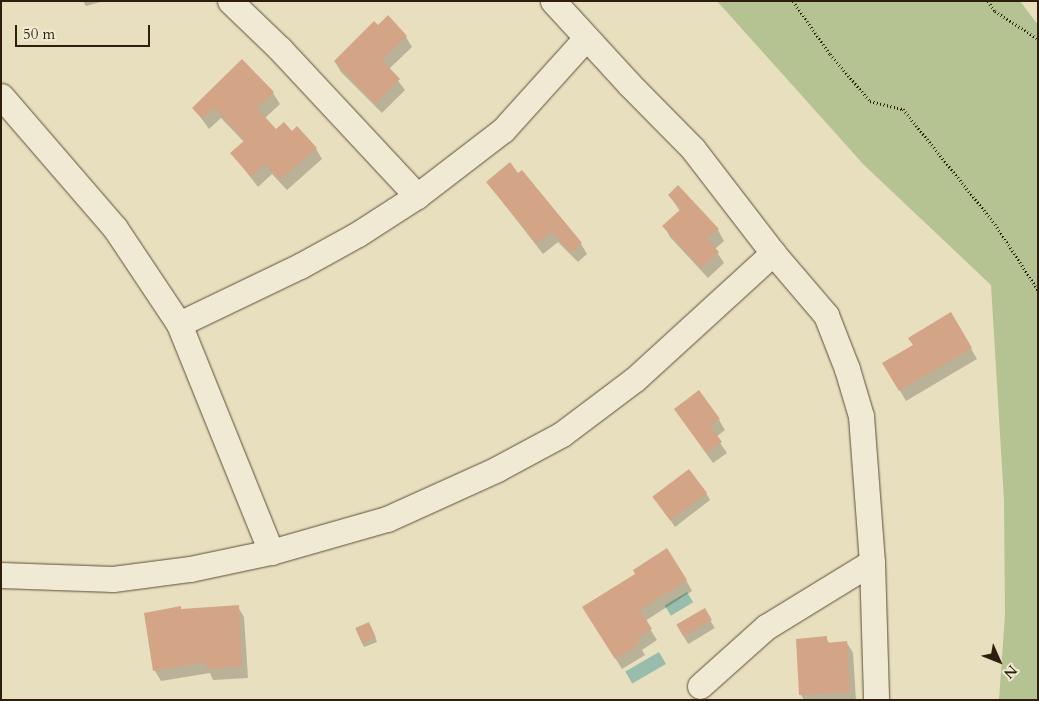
<!DOCTYPE html>
<html>
<head>
<meta charset="utf-8">
<style>
  body { margin:0 }
  #map { position:relative; width:1039px; height:701px; overflow:hidden; background:#e8dfbe; font-family:Cardo,serif }
  div>[style] { position:absolute }
  .green>* { inset:0; background:#b5c292 }
  .water>* { inset:0; background:#98bdac; transform-origin:0 0 }
  .shadow>* { inset:0; background:#0003; transform-origin:0 0 }
  .building>* { inset:0; background:#d4a487; transform-origin:0 0 }
  .path>* { height:3px; margin-top:-1.5px; transform-origin:0; background:repeating-linear-gradient(90deg,#2f1e0d 0 1px,transparent 0 3.5px) }
  .roads { filter:drop-shadow(0 0 1px #5d4e39) drop-shadow(0 0 1px #5d4e39) }
  .minor>* { height:25px; margin:-12.5px; padding:0 12.5px; transform-origin:12.5px; border-radius:12.5px; background:#f0ead5 }
  span { translate:-50% -50%; white-space:nowrap; text-align:center; line-height:1.15; -webkit-text-stroke:4px #f0ead5; paint-order:stroke }
  .frame { position:absolute; inset:0; border:2px solid #2f1e0d; pointer-events:none }
  .north { position:absolute; left:974px; top:636px; width:50px; height:50px; -webkit-text-stroke:4px #f0ead5; paint-order:stroke; rotate:134deg; font-size:14px; font-weight:700; line-height:20px; text-align:center; color:#2f1e0d }
  .north::after { content:''; display:block; margin:auto; width:18px; height:22px; background:#2f1e0d; clip-path:polygon(50% 0,100% 100%,50% 72%,0 100%) }
  .scale { position:absolute; left:15px; top:25px; width:135px; height:22px; box-sizing:border-box; border:2px solid #2f1e0d; border-top:0; padding-left:6px; font-size:15px; line-height:18px; white-space:nowrap; color:#2f1e0d; -webkit-text-stroke:4px #f0ead5; paint-order:stroke }
</style>
</head>
<body>
<div id="map">
  <div class="green">
    <div style="clip-path:polygon(717px 1px,1020px 1px,1038px 25px,1038px 700px,999px 700px,1005px 615px,1004px 500px,991px 285px,864px 165px)"></div>
  </div>
  <div class="water">
    <div style="left:687px;top:592px;width:12px;height:26px;rotate:59deg"></div>
    <div style="left:659px;top:652px;width:14px;height:39px;rotate:60deg"></div>
  </div>
  <div class="shadow">
    <div style="clip-path:polygon(83px 1px,104px 1px,86px 6px)"></div>
    <div style="clip-path:polygon(388px 17px,406px 37px,412px 47px,389px 69px,405px 90px,382px 113px,341px 72px,335px 62px)"></div>
    <div style="clip-path:polygon(242px 61px,273px 93px,280px 104px,265px 118px,276px 131px,292px 133px,316px 149px,322px 159px,287px 190px,272px 174px,258px 187px,232px 153px,244px 142px,221px 118px,209px 129px,194px 108px)"></div>
    <div style="clip-path:polygon(487px 182px,581px 244px,587px 254px,578px 262px,558px 242px,543px 254px)"></div>
    <div style="clip-path:polygon(669px 195px,718px 230px,724px 241px,715px 249px,724px 263px,708px 278px,670px 237px,664px 226px,680px 211px)"></div>
    <div style="clip-path:polygon(951px 314px,977px 359px,906px 401px,884px 363px,914px 345px)"></div>
    <div style="clip-path:polygon(675px 409px,719px 420px,725px 430px,716px 437px,727px 453px,713px 463px)"></div>
    <div style="clip-path:polygon(706px 493px,710px 500px,675px 527px,655px 497px)"></div>
    <div style="clip-path:polygon(686px 580px,692px 591px,645px 621px,657px 640px,642px 650px,645px 655px,622px 669px,590px 618px)"></div>
    <div style="clip-path:polygon(238px 607px,244px 617px,248px 678px,213px 680px,210px 673px,161px 681px,155px 671px,182px 610px)"></div>
    <div style="left:704px;top:610px;width:21px;height:31px;rotate:59deg"></div>
    <div style="clip-path:polygon(371px 627px,377px 642px,364px 647px,356px 629px)"></div>
    <div style="clip-path:polygon(826px 638px,830px 644px,847px 643px,853px 653px,856px 700px,804px 700px,801px 695px)"></div>
  </div>
  <div class="building">
    <div style="clip-path:polygon(388px 15px,407px 36px,382px 60px,400px 79px,375px 104px,334px 61px,374px 21px,378px 25px)"></div>
    <div style="clip-path:polygon(242px 59px,274px 92px,257px 108px,276px 129px,284px 122px,292px 131px,297px 126px,317px 148px,280px 180px,265px 164px,251px 177px,230px 153px,245px 140px,214px 108px,202px 119px,192px 108px)"></div>
    <div style="clip-path:polygon(510px 162px,518px 173px,522px 170px,582px 243px,571px 253px,552px 232px,537px 244px,486px 182px)"></div>
    <div style="clip-path:polygon(678px 185px,719px 229px,707px 239px,719px 252px,701px 268px,662px 226px,681px 209px,668px 195px)"></div>
    <div style="clip-path:polygon(951px 312px,972px 348px,899px 391px,882px 363px,913px 345px,908px 338px)"></div>
    <div style="clip-path:polygon(699px 390px,720px 419px,710px 426px,722px 442px,706px 453px,674px 409px)"></div>
    <div style="left:689px;top:469px;width:30px;height:46px;rotate:53deg"></div>
    <div style="clip-path:polygon(667px 548px,687px 580px,640px 610px,652px 629px,637px 639px,640px 644px,615px 659px,582px 607px,635px 574px,633px 570px)"></div>
    <div style="clip-path:polygon(239px 605px,242px 667px,206px 669px,205px 662px,153px 671px,144px 613px,181px 606px,181px 609px)"></div>
    <div style="left:705px;top:608px;width:14px;height:33px;rotate:60deg"></div>
    <div style="left:369px;top:622px;width:17px;height:15px;rotate:66deg"></div>
    <div style="clip-path:polygon(827px 636px,827px 643px,847px 641px,850px 692px,799px 695px,796px 639px)"></div>
  </div>
  <div class="path">
    <div style="left:793px;top:1px;width:65px;rotate:55.1deg"></div>
    <div style="left:830px;top:54px;width:62px;rotate:49.6deg"></div>
    <div style="left:870px;top:101px;width:34px;rotate:14deg"></div>
    <div style="left:903px;top:109px;width:147px;rotate:51.3deg"></div>
    <div style="left:995px;top:224px;width:79px;rotate:56.9deg"></div>
    <div style="left:988px;top:1px;width:12px;rotate:55deg"></div>
    <div style="left:995px;top:11px;width:51px;rotate:33.1deg"></div>
  </div>
  <div class="roads">
    <div class="minor">
      <div style="left:230px;top:1px;width:69px;rotate:43.8deg"></div>
      <div style="left:280px;top:49px;width:201px;rotate:47deg"></div>
      <div style="left:553px;top:1px;width:113px;rotate:47.5deg"></div>
      <div style="left:629px;top:84px;width:91px;rotate:45.4deg"></div>
      <div style="left:693px;top:149px;width:131px;rotate:52.4deg"></div>
      <div style="left:773px;top:253px;width:82px;rotate:49.5deg"></div>
      <div style="left:826px;top:315px;width:58px;rotate:68.7deg"></div>
      <div style="left:847px;top:369px;width:49px;rotate:73.4deg"></div>
      <div style="left:861px;top:416px;width:146px;rotate:85.7deg"></div>
      <div style="left:872px;top:562px;width:138px;rotate:88.3deg"></div>
      <div style="left:1px;top:96px;width:174px;rotate:49.2deg"></div>
      <div style="left:115px;top:228px;width:115px;rotate:56.3deg"></div>
      <div style="left:179px;top:324px;width:246px;rotate:68deg"></div>
      <div style="left:179px;top:324px;width:134px;rotate:-25.6deg"></div>
      <div style="left:300px;top:266px;width:66px;rotate:-28.9deg"></div>
      <div style="left:358px;top:234px;width:70px;rotate:-32.8deg"></div>
      <div style="left:417px;top:196px;width:108px;rotate:-37.5deg"></div>
      <div style="left:503px;top:130px;width:124px;rotate:-47.9deg"></div>
      <div style="left:1px;top:575px;width:112px;rotate:2deg"></div>
      <div style="left:113px;top:579px;width:78px;rotate:-7.4deg"></div>
      <div style="left:190px;top:569px;width:83px;rotate:-11.9deg"></div>
      <div style="left:271px;top:552px;width:121px;rotate:-15.9deg"></div>
      <div style="left:387px;top:519px;width:121px;rotate:-24.4deg"></div>
      <div style="left:497px;top:469px;width:74px;rotate:-28.3deg"></div>
      <div style="left:562px;top:434px;width:91px;rotate:-37deg"></div>
      <div style="left:635px;top:379px;width:187px;rotate:-42.4deg"></div>
      <div style="left:700px;top:686px;width:89px;rotate:-41.8deg"></div>
      <div style="left:766px;top:627px;width:124px;rotate:-31.5deg"></div>
    </div>
  </div>
  <div class="frame"></div>
  <div class="north">N</div>
  <div class="scale">50 m</div>
</div>
</body>
</html>
